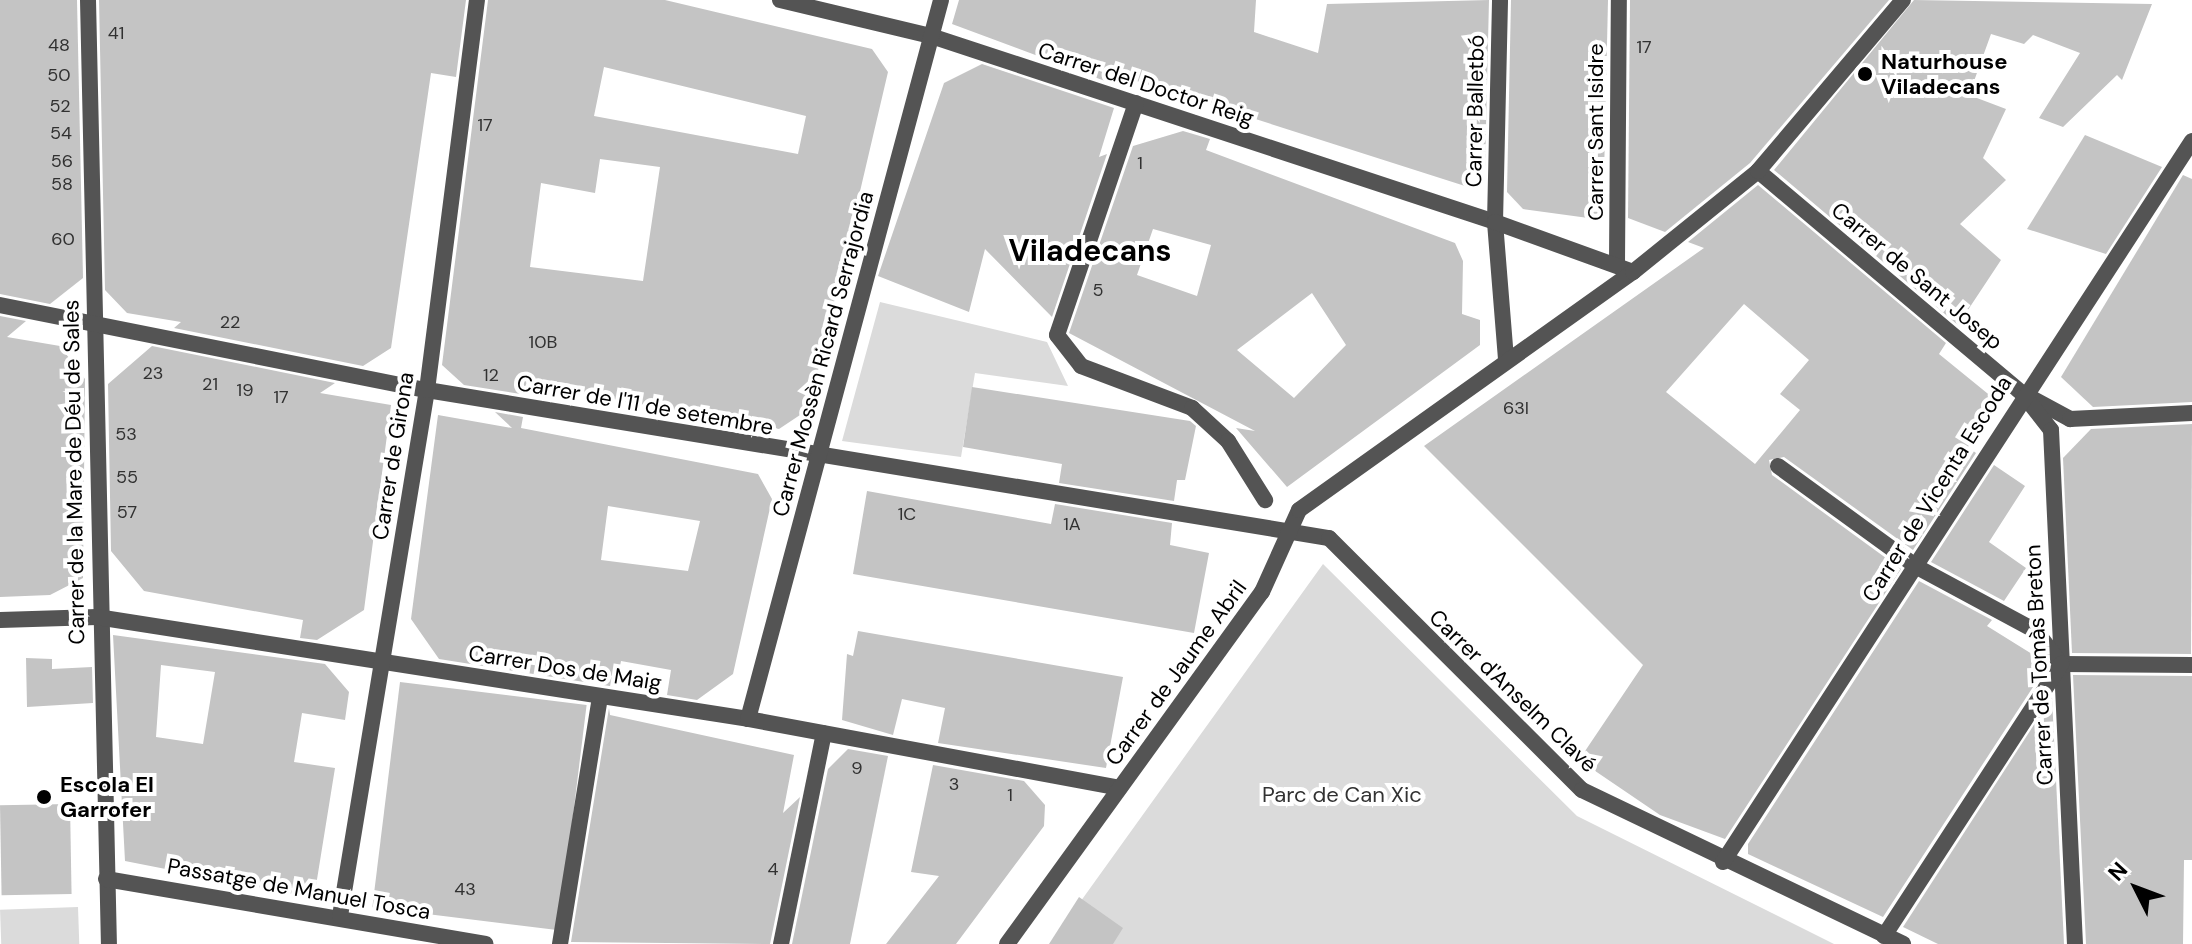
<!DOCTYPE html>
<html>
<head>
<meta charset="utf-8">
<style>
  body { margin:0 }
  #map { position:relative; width:2192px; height:944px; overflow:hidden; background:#fff; font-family:"DM Sans",sans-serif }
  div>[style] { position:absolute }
  .green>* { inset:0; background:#dbdbdb; transform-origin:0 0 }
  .building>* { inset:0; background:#c4c4c4; transform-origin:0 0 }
  .lane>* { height:16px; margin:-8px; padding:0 8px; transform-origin:8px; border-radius:8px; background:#545454 }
  .street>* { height:16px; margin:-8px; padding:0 8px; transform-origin:8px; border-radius:8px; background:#545454 }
  .dots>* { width:22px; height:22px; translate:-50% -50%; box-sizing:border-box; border:4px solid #fff; border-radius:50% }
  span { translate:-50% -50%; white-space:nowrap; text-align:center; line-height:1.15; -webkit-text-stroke:8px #fff; paint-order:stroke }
  .number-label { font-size:18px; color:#313131 }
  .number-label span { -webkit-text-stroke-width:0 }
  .poi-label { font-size:22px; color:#000; font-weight:700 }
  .left { translate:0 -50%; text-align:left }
  .street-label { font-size:22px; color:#000 }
  .park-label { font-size:22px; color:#323232 }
  .district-label { font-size:30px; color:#000; font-weight:700 }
  .north { position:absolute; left:2096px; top:848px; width:80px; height:80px; -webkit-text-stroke:6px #fff; paint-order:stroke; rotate:312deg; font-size:22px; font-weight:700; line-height:32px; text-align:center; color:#000 }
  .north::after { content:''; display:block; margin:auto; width:28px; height:36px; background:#000; clip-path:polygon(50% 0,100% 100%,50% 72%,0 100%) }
</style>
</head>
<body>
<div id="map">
  <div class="green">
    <div style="clip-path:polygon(880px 302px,1047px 342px,1068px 386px,975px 373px,961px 457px,842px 441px)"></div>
    <div style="clip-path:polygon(1323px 564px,1577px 816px,1834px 944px,1050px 944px)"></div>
    <div style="left:78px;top:907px;width:37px;height:78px;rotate:88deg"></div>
  </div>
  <div class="building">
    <div style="clip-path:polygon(0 0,77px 0,83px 278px,50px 304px,0 294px)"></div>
    <div style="clip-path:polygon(99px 0,466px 0,456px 77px,431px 73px,391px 348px,363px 366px,174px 328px,181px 322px,127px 313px,105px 290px)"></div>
    <div style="clip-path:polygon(evenodd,488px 0,665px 0,872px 49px,888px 72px,809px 409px,779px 429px,529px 384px,527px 395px,464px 385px,442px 365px,488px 0,604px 67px,806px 116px,798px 154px,594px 116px,604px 67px,488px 0,600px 159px,660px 167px,643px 281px,530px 267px,541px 183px,595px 193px,600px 159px)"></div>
    <div style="clip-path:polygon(959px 0,1256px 0,1254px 32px,1318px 53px,1327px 4px,1489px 0,1485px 170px,1469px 153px,1465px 186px,1124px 77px,1121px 87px,952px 24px)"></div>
    <div style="clip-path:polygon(1511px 0,1608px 0,1603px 220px,1523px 209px,1507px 192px)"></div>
    <div style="clip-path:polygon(1630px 0,1889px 0,1750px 163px,1665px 232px,1628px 218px)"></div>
    <div style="clip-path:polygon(1914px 0,2152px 4px,2122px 80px,2117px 75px,2063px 127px,2039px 118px,2080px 53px,2033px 35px,2024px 44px,1991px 34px,1969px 95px,2006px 109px,1983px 158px,2006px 180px,1960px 224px,2001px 260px,1958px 325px,1774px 170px)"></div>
    <div style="clip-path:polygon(982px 64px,1114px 108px,1099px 157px,1107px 154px,1052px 317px,985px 249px,969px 312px,878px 276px,944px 83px)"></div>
    <div style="clip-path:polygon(evenodd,1183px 131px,1210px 139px,1206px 150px,1455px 243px,1463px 261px,1462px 314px,1480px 320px,1480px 345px,1287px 487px,1236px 428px,1255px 431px,1069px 333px,1133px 146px,1183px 131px,1153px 229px,1211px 245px,1197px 296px,1137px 275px,1153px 229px,1183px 131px,1312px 293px,1346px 345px,1294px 398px,1237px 350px,1312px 293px)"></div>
    <div style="clip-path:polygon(2085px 135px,2162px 167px,2106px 254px,2027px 229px)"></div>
    <div style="clip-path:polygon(2183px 175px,2192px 179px,2192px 402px,2093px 407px,2061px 377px)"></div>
    <div style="clip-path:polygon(evenodd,1758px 185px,1946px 343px,1939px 354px,1998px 402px,1968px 447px,1976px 453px,1913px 550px,1784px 457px,1769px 460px,1772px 475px,1901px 569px,1725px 839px,1660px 815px,1579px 760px,1643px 665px,1424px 446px,1704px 248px,1688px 242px,1758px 185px,1744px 304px,1809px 360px,1780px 394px,1800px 410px,1755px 464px,1666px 392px,1744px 304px)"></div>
    <div style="clip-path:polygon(0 316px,26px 321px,7px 337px,60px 346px,85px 379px,83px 578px,50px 595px,0 597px)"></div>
    <div style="clip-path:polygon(152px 346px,335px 383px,320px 393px,391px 405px,364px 610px,317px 640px,300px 638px,303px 620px,144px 591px,111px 551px,108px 384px)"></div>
    <div style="clip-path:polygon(972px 387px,1190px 421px,1196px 426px,1185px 480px,1177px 480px,1174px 501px,1059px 483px,1062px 464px,963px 447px)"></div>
    <div style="clip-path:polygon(evenodd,495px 412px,523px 417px,521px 428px,758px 474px,772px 499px,733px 674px,697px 700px,667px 695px,671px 670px,621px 661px,616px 687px,439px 659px,411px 619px,438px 415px,512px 428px,495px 412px,608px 506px,700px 521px,688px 571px,601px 560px,608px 506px)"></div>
    <div style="clip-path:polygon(2192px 424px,2191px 654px,2072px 653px,2063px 458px,2091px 429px)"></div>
    <div style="clip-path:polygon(1994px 465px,2025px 486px,1989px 542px,2026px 568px,2004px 601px,1931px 562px)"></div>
    <div style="clip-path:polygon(867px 491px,1051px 524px,1055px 504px,1172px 523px,1170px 545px,1209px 553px,1194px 633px,853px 574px)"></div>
    <div style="clip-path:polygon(1919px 581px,1992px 620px,1987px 626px,2048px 664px,1883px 917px,1748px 854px,1748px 844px)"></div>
    <div style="clip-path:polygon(858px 631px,1123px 677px,1106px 768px,938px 743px,945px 708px,902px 699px,893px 735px,842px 720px,847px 654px,853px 656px)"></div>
    <div style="clip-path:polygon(evenodd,113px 635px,325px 664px,349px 692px,345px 720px,302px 713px,294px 762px,335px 768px,314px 898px,125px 861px,113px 635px,161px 665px,215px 672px,203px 744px,156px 737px,161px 665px)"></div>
    <div style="clip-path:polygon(26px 658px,52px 659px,52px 669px,92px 667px,93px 703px,27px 707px)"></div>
    <div style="clip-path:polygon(2073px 675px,2192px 676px,2192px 860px,2184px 860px,2183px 944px,2086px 944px)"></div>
    <div style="left:400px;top:682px;width:188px;height:227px;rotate:7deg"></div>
    <div style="clip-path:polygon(2052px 697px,2064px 944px,1938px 944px,1903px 927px)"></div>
    <div style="clip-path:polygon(609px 708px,610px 715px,794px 755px,783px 813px,800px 797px,770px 944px,571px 942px)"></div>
    <div style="clip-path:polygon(848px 749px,888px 756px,850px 944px,792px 944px,828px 769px)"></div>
    <div style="clip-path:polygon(933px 765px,1024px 781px,1045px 805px,1044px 826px,956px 944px,886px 944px,939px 876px,911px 872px)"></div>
    <div style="left:70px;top:804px;width:90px;height:70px;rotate:89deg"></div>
    <div style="clip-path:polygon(1079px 897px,1123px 928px,1113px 944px,1049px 944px)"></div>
  </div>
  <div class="lane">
    <div style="left:560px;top:944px;width:251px;rotate:-80.8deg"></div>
    <div style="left:781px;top:944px;width:215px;rotate:-78.5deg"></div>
  </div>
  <div class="street">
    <div style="left:88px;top:0;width:944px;rotate:88.73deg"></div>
    <div style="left:780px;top:0;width:155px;rotate:13.4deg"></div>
    <div style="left:931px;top:36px;width:594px;rotate:18.25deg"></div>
    <div style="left:1495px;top:222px;width:222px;rotate:-88.7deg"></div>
    <div style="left:1136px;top:103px;width:245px;rotate:108.8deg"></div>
    <div style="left:1057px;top:335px;width:39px;rotate:52deg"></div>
    <div style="left:1081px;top:366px;width:119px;rotate:20.7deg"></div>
    <div style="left:1192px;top:408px;width:49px;rotate:42.5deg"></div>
    <div style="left:1228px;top:441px;width:70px;rotate:57.9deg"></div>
    <div style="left:1758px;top:171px;width:345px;rotate:40.1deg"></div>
    <div style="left:2022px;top:393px;width:55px;rotate:28.4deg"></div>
    <div style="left:2070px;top:419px;width:122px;rotate:-2.8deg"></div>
    <div style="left:1617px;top:264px;width:264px;rotate:-89.6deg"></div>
    <div style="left:0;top:305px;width:435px;rotate:11.3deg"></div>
    <div style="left:427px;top:390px;width:914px;rotate:9.32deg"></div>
    <div style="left:1329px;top:538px;width:357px;rotate:44.9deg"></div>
    <div style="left:1582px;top:790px;width:356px;rotate:25.6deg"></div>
    <div style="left:1506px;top:359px;width:137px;rotate:-94.6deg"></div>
    <div style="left:1495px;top:222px;width:147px;rotate:19.9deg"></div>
    <div style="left:2022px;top:393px;width:47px;rotate:51.9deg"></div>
    <div style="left:2051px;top:430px;width:515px;rotate:87.33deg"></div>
    <div style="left:1778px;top:466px;width:172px;rotate:36deg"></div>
    <div style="left:1917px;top:567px;width:135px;rotate:28.3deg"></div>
    <div style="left:2036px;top:631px;width:41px;rotate:52.9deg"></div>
    <div style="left:2061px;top:664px;width:131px;rotate:0.4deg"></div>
    <div style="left:0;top:620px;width:97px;rotate:-1.8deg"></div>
    <div style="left:97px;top:617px;width:659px;rotate:8.9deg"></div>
    <div style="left:748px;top:719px;width:378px;rotate:10.5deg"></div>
    <div style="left:748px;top:719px;width:744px;rotate:-74.97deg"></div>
    <div style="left:1723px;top:862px;width:860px;rotate:-56.96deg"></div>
    <div style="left:106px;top:879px;width:385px;rotate:9.7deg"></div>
    <div style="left:340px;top:916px;width:533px;rotate:-80.61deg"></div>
    <div style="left:427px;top:390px;width:393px;rotate:-82.7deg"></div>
    <div style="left:1884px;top:936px;width:325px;rotate:-56.9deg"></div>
    <div style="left:1007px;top:944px;width:435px;rotate:-54.1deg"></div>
    <div style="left:1262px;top:592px;width:90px;rotate:-65.7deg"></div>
    <div style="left:1299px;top:510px;width:410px;rotate:-35.5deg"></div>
    <div style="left:1633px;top:272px;width:161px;rotate:-38.9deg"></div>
    <div style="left:1758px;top:171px;width:224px;rotate:-49.7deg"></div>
  </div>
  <div class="dots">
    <div style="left:1865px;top:74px;background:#000"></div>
    <div style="left:44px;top:797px;background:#000"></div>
  </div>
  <div class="number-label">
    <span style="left:116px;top:33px">41</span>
    <span style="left:59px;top:45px">48</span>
    <span style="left:1644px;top:47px">17</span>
    <span style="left:59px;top:75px">50</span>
    <span style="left:60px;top:106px">52</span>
    <span style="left:485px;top:125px">17</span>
    <span style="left:61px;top:133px">54</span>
    <span style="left:62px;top:161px">56</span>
    <span style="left:1140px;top:163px">1</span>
    <span style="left:62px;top:184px">58</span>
    <span style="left:63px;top:239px">60</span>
    <span style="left:1098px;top:290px">5</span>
    <span style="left:230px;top:322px">22</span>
    <span style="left:543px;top:342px">10B</span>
    <span style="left:153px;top:373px">23</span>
    <span style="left:491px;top:375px">12</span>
    <span style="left:210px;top:384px">21</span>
    <span style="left:245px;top:390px">19</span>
    <span style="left:281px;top:397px">17</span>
    <span style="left:1516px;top:408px">63I</span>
    <span style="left:126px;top:434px">53</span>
    <span style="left:127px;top:477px">55</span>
    <span style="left:127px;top:512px">57</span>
    <span style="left:907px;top:514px">1C</span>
    <span style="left:1072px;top:524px">1A</span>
    <span style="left:857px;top:768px">9</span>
    <span style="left:954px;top:784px">3</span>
    <span style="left:1010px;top:795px">1</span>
    <span style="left:773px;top:869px">4</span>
    <span style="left:465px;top:889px">43</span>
  </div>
  <div class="poi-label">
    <span class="left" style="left:1881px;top:74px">Naturhouse<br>Viladecans</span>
    <span class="left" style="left:60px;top:797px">Escola El<br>Garrofer</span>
  </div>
  <div class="street-label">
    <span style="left:1146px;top:84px;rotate:18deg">Carrer del Doctor Reig</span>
    <span style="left:1475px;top:111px;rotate:-89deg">Carrer Balletbó</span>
    <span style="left:1596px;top:132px;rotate:-90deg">Carrer Sant Isidre</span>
    <span style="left:1917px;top:276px;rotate:40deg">Carrer de Sant Josep</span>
    <span style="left:823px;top:354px;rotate:-75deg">Carrer Mossèn Ricard Serrajordia</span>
    <span style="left:645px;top:405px;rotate:10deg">Carrer de l'11 de setembre</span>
    <span style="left:393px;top:456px;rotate:-81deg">Carrer de Girona</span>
    <span style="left:74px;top:472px;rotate:-91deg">Carrer de la Mare de Déu de Sales</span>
    <span style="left:1937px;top:489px;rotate:-58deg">Carrer de Vicenta Escoda</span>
    <span style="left:2039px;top:665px;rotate:-93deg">Carrer de Tomàs Breton</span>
    <span style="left:565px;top:668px;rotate:9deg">Carrer Dos de Maig</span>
    <span style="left:1176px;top:673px;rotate:-54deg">Carrer de Jaume Abril</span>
    <span style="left:1513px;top:691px;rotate:44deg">Carrer d'Anselm Clavé</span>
    <span style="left:299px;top:889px;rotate:10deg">Passatge de Manuel Tosca</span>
  </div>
  <div class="park-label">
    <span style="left:1342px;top:795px">Parc de Can Xic</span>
  </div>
  <div class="district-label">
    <span style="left:1090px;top:251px">Viladecans</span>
  </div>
  <div class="north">N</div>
</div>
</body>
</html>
